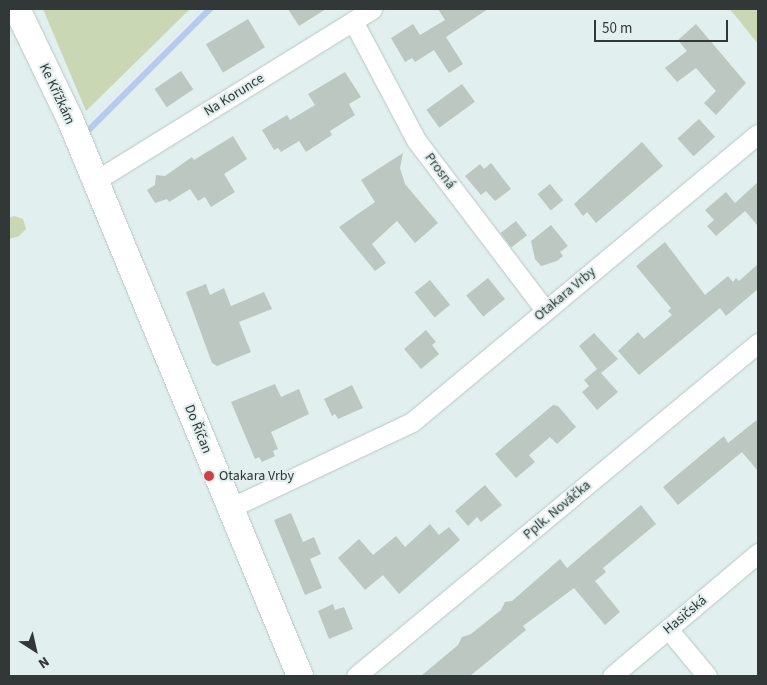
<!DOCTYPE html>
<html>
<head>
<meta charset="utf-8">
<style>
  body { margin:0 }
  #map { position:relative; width:767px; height:685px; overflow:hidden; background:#e1efee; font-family:"Source Sans 3",sans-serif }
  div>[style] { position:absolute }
  .green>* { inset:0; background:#c9d7b5 }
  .stream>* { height:5.5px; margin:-2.75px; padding:0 2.75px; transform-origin:2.75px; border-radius:2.75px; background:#b5caec }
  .building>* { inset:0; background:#bcc7c1; transform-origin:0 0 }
  .roads { filter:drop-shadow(0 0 1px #b9c6c5) drop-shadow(0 0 1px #b9c6c5) }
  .street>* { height:19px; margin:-9.5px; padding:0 9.5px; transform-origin:9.5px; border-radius:9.5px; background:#fff }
  .secondary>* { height:26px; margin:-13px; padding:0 13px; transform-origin:13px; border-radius:13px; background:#fff }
  .dots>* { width:14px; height:14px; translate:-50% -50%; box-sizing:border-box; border:2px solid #e1efee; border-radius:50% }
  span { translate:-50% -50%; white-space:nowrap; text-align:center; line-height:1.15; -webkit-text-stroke:4px #e1efee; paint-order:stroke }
  .street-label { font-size:14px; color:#323737 }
  .poi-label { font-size:14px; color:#323737 }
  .left { translate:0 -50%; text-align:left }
  .frame { position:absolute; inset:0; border:10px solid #323737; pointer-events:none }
  .north { position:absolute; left:10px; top:625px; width:50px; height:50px; -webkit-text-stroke:4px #e1efee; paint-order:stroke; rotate:145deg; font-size:14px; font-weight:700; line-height:20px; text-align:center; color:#323737 }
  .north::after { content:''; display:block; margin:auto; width:18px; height:22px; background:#323737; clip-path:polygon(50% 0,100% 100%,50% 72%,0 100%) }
  .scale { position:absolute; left:594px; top:20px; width:134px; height:22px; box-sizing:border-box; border:2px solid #323737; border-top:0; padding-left:6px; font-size:15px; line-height:18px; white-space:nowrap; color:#323737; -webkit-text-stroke:4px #e1efee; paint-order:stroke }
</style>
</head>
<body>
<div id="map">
  <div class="green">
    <div style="clip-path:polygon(43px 9px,190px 9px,86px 111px)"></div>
    <div style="clip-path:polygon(729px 9px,758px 9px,758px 44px,734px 14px)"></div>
    <div style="clip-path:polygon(14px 216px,23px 219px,26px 229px,19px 236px,9px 239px,9px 218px)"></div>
  </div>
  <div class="stream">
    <div style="left:89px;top:130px;width:171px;rotate:-45deg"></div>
  </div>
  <div class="building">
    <div style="clip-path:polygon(288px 9px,326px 9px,299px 26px)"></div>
    <div style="clip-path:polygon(438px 9px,488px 9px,446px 37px,463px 64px,449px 73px,434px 50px,415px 62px,412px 58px,405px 62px,391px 38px,413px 24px,420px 35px,445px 20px)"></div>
    <div style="left:248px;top:19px;width:33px;height:49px;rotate:59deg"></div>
    <div style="clip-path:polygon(696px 24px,746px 83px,716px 115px,704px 103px,716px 91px,696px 68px,677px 82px,665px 68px,687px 51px,678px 40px)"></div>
    <div style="left:181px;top:71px;width:22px;height:32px;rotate:56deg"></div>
    <div style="clip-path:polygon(345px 72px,361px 97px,349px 104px,355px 115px,330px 131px,332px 135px,306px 152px,299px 141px,281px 152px,278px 148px,274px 150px,262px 130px,287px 115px,290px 120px,315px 105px,308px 94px)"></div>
    <div style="left:462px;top:84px;width:22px;height:44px;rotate:54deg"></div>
    <div style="left:699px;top:119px;width:24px;height:29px;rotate:48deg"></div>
    <div style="clip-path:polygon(233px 136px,247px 159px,224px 174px,235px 192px,211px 207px,205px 197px,198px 201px,190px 189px,169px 202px,167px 199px,155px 203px,147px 190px,155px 185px,156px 175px,165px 176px,192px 157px,194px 160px)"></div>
    <div style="clip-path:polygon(642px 142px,663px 166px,596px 223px,587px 212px,583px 216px,574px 204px)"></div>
    <div style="clip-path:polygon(403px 153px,400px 168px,405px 184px,438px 223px,415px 243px,397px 221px,372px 244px,386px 263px,375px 271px,339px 227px,375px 202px,361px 180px)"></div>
    <div style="clip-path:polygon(491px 163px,511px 189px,495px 201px,486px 191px,481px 195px,465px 176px,480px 164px,484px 169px)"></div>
    <div style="clip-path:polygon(758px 182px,758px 226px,745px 211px,716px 236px,707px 226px,714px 220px,705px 210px,726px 192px,735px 203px)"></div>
    <div style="left:550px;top:184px;width:21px;height:16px;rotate:51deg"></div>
    <div style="left:516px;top:221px;width:18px;height:20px;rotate:52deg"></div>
    <div style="clip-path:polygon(551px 225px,568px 246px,560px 252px,563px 256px,557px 261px,541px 266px,535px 259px,531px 241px)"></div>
    <div style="clip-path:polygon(665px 242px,705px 295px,728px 276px,733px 282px,736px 278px,739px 281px,758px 264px,758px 289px,726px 316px,720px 308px,639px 375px,618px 351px,638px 332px,644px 339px,672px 315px,668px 311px,671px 308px,636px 266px)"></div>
    <div style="left:488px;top:278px;width:27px;height:28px;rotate:51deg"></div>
    <div style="left:430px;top:280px;width:32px;height:20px;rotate:51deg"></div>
    <div style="clip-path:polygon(206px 284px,210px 295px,224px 288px,231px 306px,264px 292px,272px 309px,239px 322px,251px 352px,217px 366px,212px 363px,186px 292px)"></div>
    <div style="clip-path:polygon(426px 330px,436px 342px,432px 345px,439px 354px,421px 369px,404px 349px)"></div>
    <div style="clip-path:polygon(594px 333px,618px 359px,601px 373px,618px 392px,597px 410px,582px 392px,589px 386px,584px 380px,597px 369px,579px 346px)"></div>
    <div style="clip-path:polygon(275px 384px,281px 397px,299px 389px,309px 414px,271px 432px,278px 449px,273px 451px,275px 456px,262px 462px,259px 457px,255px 459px,231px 402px)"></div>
    <div style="clip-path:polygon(352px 385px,363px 408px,338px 419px,335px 414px,332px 416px,324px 399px)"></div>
    <div style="clip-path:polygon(553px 405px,558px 406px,576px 427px,557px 444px,550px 437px,529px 455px,535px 462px,516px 478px,495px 454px)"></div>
    <div style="clip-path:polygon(758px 419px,758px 471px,742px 452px,678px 505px,663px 487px,724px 436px,728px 443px)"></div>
    <div style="clip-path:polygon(485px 485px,502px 505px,481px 522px,477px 517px,468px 526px,455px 511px)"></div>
    <div style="clip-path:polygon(641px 505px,656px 524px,603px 568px,606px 572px,595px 581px,620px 612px,605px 625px,574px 588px,523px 626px,526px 630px,470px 676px,421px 676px,458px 645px,462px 637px,471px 634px,501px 610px,505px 602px,512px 601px,560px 559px,567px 568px)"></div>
    <div style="clip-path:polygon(291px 513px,303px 542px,314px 537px,321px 554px,310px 559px,322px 588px,305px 595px,274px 520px)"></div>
    <div style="clip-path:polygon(430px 524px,439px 535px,449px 527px,460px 540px,399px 594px,383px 575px,365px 590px,338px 558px,359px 539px,373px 555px,396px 536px,405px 547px)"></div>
    <div style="clip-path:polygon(333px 604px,335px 610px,344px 607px,353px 629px,329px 639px,318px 611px)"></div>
  </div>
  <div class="roads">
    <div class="street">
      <div style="left:353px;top:21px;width:135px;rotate:62.1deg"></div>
      <div style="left:416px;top:140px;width:213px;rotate:52.8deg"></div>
      <div style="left:95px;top:181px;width:326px;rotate:-31.8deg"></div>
      <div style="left:230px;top:508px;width:201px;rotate:-25.3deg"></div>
      <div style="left:412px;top:422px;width:450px;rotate:-39.8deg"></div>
      <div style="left:668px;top:629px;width:61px;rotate:50.3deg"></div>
      <div style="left:356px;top:676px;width:522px;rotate:-39.64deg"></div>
      <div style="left:612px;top:676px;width:191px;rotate:-40.1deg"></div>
    </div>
    <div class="secondary">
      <div style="left:17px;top:9px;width:122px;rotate:64.3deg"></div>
      <div style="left:70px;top:119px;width:603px;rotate:67.56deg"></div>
    </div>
  </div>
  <div class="dots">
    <div style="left:209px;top:476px;background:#cf4040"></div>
  </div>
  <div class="street-label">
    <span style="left:57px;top:94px;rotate:65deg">Ke Křížkám</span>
    <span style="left:234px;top:95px;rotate:-32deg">Na Korunce</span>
    <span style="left:440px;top:171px;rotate:53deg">Prosná</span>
    <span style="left:565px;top:294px;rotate:-40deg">Otakara Vrby</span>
    <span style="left:198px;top:429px;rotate:68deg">Do Říčan</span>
    <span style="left:557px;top:510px;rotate:-40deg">Pplk. Nováčka</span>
    <span style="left:685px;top:615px;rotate:-40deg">Hasičská</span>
  </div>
  <div class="poi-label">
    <span class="left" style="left:219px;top:476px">Otakara Vrby</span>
  </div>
  <div class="frame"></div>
  <div class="north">N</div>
  <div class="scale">50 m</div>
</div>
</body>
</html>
